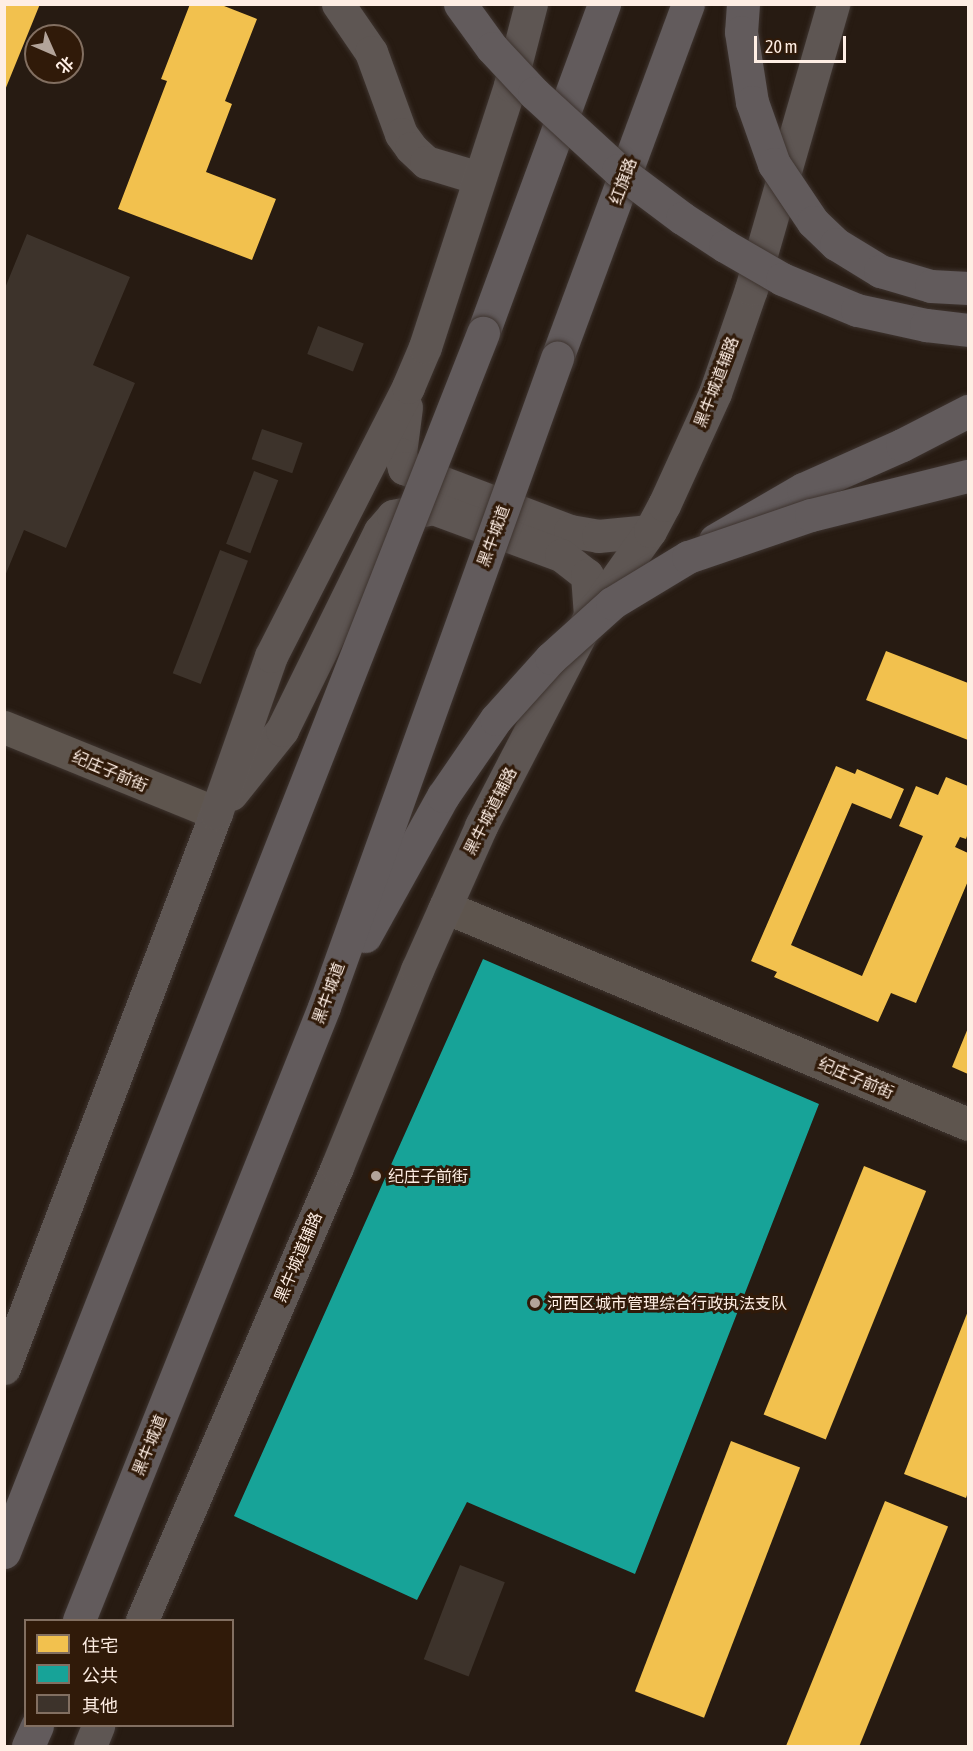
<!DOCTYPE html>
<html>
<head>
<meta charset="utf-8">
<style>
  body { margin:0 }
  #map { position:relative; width:973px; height:1751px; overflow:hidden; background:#271b12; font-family:"Asap Condensed","Noto Sans SC",sans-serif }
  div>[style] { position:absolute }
  .homes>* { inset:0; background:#f2c14e; transform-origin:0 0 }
  .public>* { inset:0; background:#17a398 }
  .building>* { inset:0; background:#3d332b; transform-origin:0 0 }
  .roads { filter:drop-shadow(0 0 2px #3e342f) drop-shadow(0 0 2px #3e342f) }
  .minor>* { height:33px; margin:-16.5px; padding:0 16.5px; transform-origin:16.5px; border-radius:16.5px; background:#5e554e }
  .major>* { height:33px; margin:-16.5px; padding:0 16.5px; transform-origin:16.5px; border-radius:16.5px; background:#5e5653 }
  .highway>* { height:33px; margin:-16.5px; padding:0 16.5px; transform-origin:16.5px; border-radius:16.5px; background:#625b5c }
  .bridges { filter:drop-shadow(0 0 2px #3e342f) drop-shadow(0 0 2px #3e342f) }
  .highway-bridge>* { height:33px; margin:-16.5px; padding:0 16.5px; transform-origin:16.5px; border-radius:16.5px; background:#625b5c }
  .dots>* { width:16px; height:16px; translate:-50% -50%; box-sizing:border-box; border:3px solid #301a09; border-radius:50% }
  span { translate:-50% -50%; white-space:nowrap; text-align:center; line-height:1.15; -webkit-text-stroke:6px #301a09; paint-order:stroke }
  .street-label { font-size:16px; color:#feeee4 }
  .poi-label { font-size:16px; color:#feeee4 }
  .left { translate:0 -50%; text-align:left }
  .frame { position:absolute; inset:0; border:6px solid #feeee4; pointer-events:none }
  .legend { position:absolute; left:24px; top:1619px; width:210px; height:108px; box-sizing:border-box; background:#301a09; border:2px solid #826f61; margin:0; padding:8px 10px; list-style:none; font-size:18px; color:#feeee4 }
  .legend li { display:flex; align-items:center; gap:12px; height:30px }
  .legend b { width:30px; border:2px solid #826f61 }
  .north { position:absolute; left:24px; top:24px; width:60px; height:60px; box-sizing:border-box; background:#301a09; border:2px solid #826f61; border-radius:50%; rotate:135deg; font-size:16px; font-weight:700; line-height:24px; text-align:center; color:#feeee4 }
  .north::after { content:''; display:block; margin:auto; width:21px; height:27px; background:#b3a49a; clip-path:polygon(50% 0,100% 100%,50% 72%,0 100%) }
  .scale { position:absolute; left:754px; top:36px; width:92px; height:27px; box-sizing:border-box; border:3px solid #feeee4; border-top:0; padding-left:8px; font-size:18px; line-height:21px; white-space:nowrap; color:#feeee4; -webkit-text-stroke:4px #301a09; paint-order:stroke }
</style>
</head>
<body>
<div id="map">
  <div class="homes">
    <div style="clip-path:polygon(4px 4px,40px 4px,5px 90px,4px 90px)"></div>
    <div style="clip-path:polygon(190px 4px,219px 4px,257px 19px,225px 101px,232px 104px,206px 172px,276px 199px,252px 260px,118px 209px,167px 81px,161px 79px)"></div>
    <div style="clip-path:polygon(886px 651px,968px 683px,968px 740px,866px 700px)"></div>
    <div style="clip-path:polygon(836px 766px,855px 774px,857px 769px,904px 789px,891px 819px,852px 803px,791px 945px,862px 976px,923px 836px,899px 826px,916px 786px,938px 795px,946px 777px,968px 786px,968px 833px,966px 839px,960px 837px,955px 847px,968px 853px,968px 881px,916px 1003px,891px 993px,878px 1022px,774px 977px,777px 972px,751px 961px)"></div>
    <div style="clip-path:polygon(968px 1028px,968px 1074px,952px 1067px)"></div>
    <div style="left:864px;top:1166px;width:67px;height:268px;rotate:22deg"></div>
    <div style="clip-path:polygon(968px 1311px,968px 1492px,966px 1498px,904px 1474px)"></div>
    <div style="left:731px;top:1441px;width:74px;height:268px;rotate:21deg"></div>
    <div style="left:885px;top:1501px;width:68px;height:264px;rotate:22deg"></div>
  </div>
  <div class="public">
    <div style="clip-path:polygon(483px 959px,819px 1104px,635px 1574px,467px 1502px,417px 1600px,234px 1516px)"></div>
  </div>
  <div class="building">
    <div style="clip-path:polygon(27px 234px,130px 277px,93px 365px,135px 383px,66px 548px,24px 530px,5px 576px,5px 288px)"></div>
    <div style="left:318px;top:326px;width:49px;height:30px;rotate:21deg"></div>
    <div style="left:262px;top:429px;width:43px;height:32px;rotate:19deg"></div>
    <div style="left:254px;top:471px;width:26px;height:78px;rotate:21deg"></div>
    <div style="left:220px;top:550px;width:30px;height:132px;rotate:21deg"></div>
    <div style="left:460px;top:1565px;width:48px;height:101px;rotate:21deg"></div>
  </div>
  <div class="roads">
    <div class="minor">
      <div style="left:4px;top:727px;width:229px;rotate:22.1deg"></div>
      <div style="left:445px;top:907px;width:566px;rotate:22.53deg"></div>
    </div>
    <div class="major">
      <div style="left:338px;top:4px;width:58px;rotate:55.5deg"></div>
      <div style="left:371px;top:52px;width:87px;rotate:69.9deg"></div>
      <div style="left:401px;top:134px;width:17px;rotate:54deg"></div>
      <div style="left:411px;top:148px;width:21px;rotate:43deg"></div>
      <div style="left:426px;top:162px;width:55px;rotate:16.8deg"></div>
      <div style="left:406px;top:407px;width:47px;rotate:97.3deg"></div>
      <div style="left:400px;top:454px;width:15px;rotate:74deg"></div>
      <div style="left:404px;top:468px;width:178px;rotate:20.8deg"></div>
      <div style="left:570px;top:531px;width:28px;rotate:10deg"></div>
      <div style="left:598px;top:536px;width:52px;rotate:-5.5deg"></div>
      <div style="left:231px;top:794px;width:82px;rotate:-51.4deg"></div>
      <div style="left:282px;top:730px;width:222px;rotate:-63.8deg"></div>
      <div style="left:380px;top:531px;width:20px;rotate:-49deg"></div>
      <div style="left:393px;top:516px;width:41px;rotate:-11.3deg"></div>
      <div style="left:433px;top:508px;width:136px;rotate:20.2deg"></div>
      <div style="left:561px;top:555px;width:33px;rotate:38deg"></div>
      <div style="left:587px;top:575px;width:41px;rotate:85.8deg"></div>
      <div style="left:4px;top:1368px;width:594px;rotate:-69.09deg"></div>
      <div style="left:216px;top:813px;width:166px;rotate:-70.7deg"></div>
      <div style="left:271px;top:656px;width:302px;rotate:-63deg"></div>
      <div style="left:408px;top:387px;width:43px;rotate:-67deg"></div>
      <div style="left:425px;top:347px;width:275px;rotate:-72deg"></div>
      <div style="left:510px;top:85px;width:84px;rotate:-75.5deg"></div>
      <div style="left:142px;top:1620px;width:493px;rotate:-66.7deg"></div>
      <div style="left:337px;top:1167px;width:213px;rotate:-67.9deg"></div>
      <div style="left:417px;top:970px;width:158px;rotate:-66deg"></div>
      <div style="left:481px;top:826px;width:237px;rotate:-62.6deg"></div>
      <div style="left:590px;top:616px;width:104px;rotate:-54.8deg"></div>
      <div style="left:650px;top:531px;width:30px;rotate:-62deg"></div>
      <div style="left:664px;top:505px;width:123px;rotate:-65.5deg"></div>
      <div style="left:715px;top:393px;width:110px;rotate:-70.9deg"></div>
      <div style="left:751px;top:289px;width:297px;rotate:-73.9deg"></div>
      <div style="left:90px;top:1746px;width:22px;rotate:-68deg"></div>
    </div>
    <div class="highway">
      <div style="left:483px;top:333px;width:351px;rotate:-69.8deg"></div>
      <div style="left:557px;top:358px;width:377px;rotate:-69.7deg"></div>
      <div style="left:715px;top:540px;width:102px;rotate:-30.1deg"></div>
      <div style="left:803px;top:489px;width:108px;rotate:-24deg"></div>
      <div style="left:902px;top:445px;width:74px;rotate:-27.3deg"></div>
      <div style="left:28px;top:1746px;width:22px;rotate:-66deg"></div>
    </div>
  </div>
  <div class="bridges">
    <div class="highway-bridge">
      <div style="left:460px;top:4px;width:54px;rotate:54deg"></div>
      <div style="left:492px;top:48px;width:62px;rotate:47deg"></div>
      <div style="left:534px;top:93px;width:114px;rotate:42.5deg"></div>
      <div style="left:618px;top:170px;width:80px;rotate:36.9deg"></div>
      <div style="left:682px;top:218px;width:51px;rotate:33.1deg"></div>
      <div style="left:725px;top:246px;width:66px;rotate:30.1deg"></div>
      <div style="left:782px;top:279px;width:81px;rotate:22.5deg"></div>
      <div style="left:857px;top:310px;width:71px;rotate:12.3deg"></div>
      <div style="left:926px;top:325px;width:42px;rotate:6.8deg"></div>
      <div style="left:743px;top:4px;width:28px;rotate:94deg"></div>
      <div style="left:741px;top:32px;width:71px;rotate:81.1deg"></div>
      <div style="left:752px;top:102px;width:66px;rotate:70.5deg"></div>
      <div style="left:774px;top:164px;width:70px;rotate:56.1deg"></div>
      <div style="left:813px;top:222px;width:32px;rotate:44deg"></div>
      <div style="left:836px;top:244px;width:52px;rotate:31.5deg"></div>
      <div style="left:880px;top:271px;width:53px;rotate:16.4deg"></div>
      <div style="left:931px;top:286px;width:37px;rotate:3deg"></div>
      <div style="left:365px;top:936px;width:160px;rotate:-60.9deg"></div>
      <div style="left:443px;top:796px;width:93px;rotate:-55.5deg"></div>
      <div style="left:496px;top:719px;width:82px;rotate:-48deg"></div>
      <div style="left:551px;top:658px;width:82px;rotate:-42deg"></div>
      <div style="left:612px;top:603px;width:89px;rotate:-31.2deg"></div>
      <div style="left:688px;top:557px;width:130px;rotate:-18.9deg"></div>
      <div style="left:811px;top:515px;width:162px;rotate:-14deg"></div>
      <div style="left:4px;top:1552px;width:1310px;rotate:-68.55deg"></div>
      <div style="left:79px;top:1620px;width:660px;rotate:-68.21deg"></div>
      <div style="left:324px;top:1007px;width:690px;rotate:-70.25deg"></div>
    </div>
  </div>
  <div class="dots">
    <div style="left:376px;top:1176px;background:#b3a49a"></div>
    <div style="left:535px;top:1303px;background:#b3a49a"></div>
  </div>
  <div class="street-label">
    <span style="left:623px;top:181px;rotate:-70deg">红旗路</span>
    <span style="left:716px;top:382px;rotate:-69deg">黑牛城道辅路</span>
    <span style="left:493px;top:536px;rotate:-70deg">黑牛城道</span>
    <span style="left:110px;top:771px;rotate:23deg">纪庄子前街</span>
    <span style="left:490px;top:811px;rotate:-63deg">黑牛城道辅路</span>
    <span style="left:328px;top:993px;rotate:-70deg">黑牛城道</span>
    <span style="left:856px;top:1078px;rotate:23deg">纪庄子前街</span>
    <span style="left:298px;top:1257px;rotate:-67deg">黑牛城道辅路</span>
    <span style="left:149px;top:1445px;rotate:-68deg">黑牛城道</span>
  </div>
  <div class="poi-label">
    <span class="left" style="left:388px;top:1176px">纪庄子前街</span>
    <span class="left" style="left:547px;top:1303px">河西区城市管理综合行政执法支队</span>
  </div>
  <div class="frame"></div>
  <ul class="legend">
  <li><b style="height:16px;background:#f2c14e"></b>住宅</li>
  <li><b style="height:16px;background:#17a398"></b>公共</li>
  <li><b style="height:16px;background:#3d332b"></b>其他</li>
  </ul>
  <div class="north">北</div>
  <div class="scale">20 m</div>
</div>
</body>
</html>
